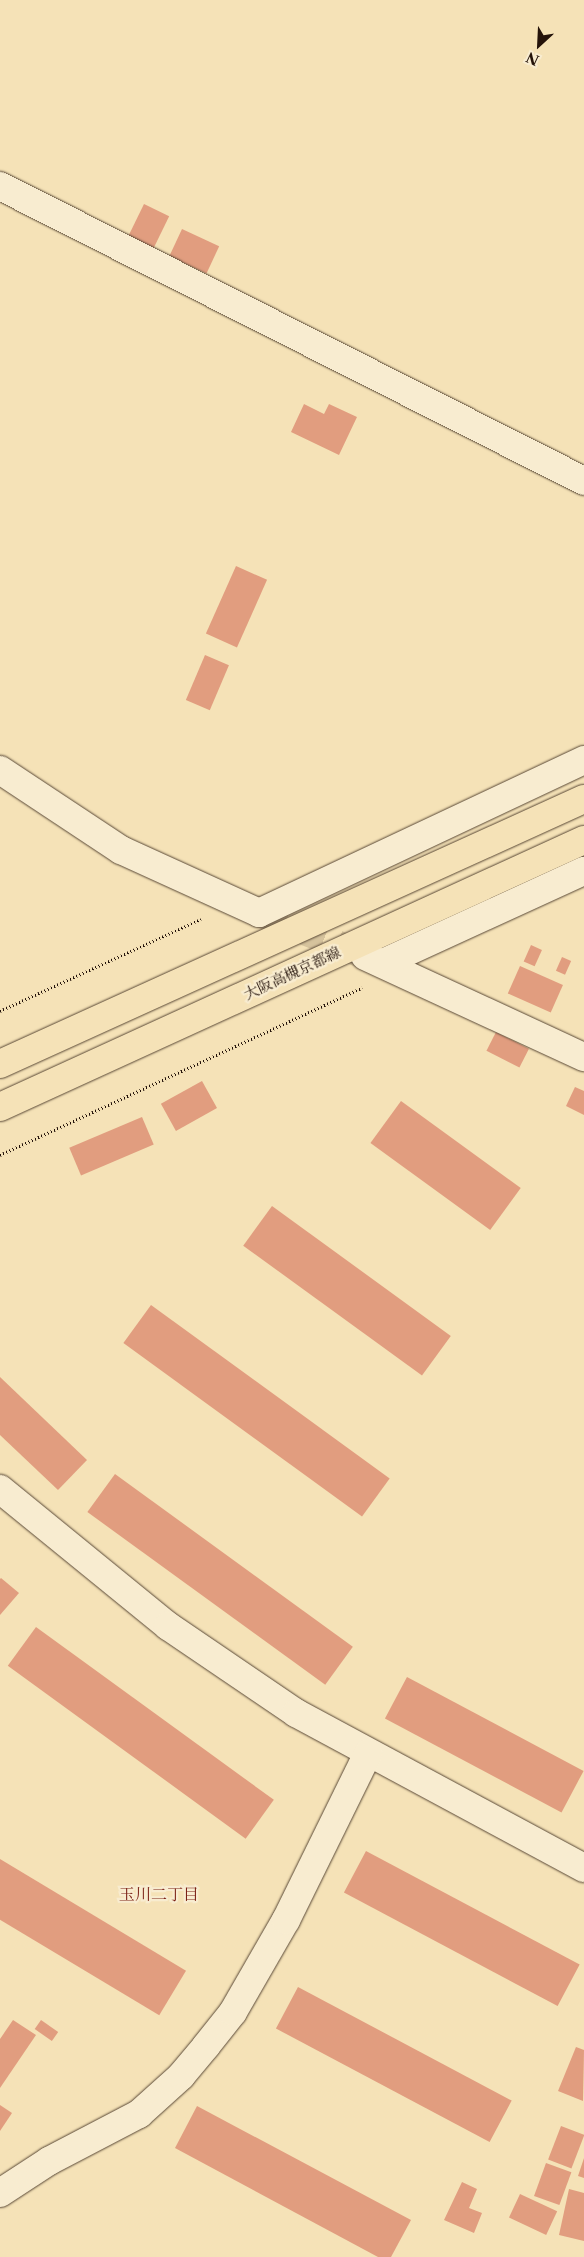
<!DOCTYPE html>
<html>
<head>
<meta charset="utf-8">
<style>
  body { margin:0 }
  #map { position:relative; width:584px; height:2257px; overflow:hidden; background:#f5e2b7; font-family:"Libre Caslon Text","Noto Serif JP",serif }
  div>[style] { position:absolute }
  .building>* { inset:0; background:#e19d7f; transform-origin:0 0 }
  .minor-tunnel>* { height:28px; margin-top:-14px; transform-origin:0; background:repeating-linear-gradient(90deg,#d6c39d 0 28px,transparent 0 42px) }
  .path>* { height:3px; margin-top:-1.5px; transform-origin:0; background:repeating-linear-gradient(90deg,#24130a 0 1px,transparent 0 3.5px) }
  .roads { filter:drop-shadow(0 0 1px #584735) drop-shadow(0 0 1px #584735) }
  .minor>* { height:28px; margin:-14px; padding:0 14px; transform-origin:14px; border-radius:14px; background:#f8ecd0 }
  .tertiary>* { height:28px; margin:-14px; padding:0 14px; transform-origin:14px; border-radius:14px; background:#f8ecd0 }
  .primary>* { height:28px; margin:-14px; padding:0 14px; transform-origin:14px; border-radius:14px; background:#f5e2b7 }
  span { translate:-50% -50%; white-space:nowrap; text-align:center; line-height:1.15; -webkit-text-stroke:4.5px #f8ecd0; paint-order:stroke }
  .street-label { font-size:15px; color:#24130a }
  .neighbourhood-label { font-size:16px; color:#7a1f14 }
  .north { position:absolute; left:514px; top:20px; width:50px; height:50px; -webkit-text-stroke:4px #f8ecd0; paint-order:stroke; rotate:205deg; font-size:14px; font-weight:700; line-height:20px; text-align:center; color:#24130a }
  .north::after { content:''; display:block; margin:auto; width:18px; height:22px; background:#24130a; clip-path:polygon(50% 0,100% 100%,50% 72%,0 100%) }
</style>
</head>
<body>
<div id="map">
  <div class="building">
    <div style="left:144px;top:204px;width:28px;height:37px;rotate:26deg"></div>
    <div style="left:182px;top:229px;width:41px;height:30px;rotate:25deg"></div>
    <div style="clip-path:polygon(304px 404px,324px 414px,329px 404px,357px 417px,339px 455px,291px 432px)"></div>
    <div style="left:236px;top:566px;width:34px;height:74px;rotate:24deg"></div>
    <div style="left:205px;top:655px;width:26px;height:49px;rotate:23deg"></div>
    <div style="left:531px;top:945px;width:12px;height:18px;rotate:24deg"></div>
    <div style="left:562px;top:957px;width:10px;height:15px;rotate:24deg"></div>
    <div style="left:520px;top:966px;width:47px;height:30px;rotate:24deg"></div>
    <div style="left:496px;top:1032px;width:37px;height:21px;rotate:27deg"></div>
    <div style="left:202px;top:1081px;width:31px;height:47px;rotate:61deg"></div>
    <div style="clip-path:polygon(575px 1087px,584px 1091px,584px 1115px,566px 1106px)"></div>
    <div style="left:401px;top:1101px;width:148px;height:52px;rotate:36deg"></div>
    <div style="left:142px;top:1117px;width:30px;height:79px;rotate:67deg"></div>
    <div style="left:272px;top:1206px;width:221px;height:49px;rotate:36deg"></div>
    <div style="left:151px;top:1305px;width:295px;height:47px;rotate:36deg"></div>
    <div style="clip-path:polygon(0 1377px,87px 1460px,58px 1490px,0 1435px)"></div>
    <div style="left:115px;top:1474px;width:294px;height:47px;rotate:36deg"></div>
    <div style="clip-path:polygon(1px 1578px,19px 1593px,0 1615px,0 1579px)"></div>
    <div style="left:36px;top:1627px;width:294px;height:48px;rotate:36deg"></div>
    <div style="left:407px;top:1677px;width:200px;height:47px;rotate:28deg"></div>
    <div style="left:366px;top:1851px;width:242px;height:47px;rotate:28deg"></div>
    <div style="left:0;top:1859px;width:217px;height:52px;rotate:31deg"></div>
    <div style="left:298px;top:1987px;width:242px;height:47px;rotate:28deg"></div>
    <div style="clip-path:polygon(13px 2020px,36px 2035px,0 2088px,0 2039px)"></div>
    <div style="left:41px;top:2020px;width:21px;height:11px;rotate:35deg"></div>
    <div style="clip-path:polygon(576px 2047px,584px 2050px,583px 2101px,558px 2091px)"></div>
    <div style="clip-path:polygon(0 2105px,12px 2113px,0 2131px)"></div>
    <div style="clip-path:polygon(197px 2106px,411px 2220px,391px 2257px,378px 2257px,175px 2148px)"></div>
    <div style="left:561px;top:2126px;width:25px;height:36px;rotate:21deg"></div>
    <div style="clip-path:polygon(584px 2158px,584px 2178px,578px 2176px)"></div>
    <div style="left:546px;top:2163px;width:27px;height:35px;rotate:20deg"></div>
    <div style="clip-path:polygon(462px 2182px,477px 2189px,469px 2208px,482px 2213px,474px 2233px,444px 2220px)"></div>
    <div style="clip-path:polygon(569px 2189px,584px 2193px,584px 2241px,559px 2235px)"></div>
    <div style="left:520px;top:2194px;width:41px;height:26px;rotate:25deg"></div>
  </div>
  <div class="minor-tunnel">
    <div style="left:259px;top:913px;width:113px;rotate:21.8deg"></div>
  </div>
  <div class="path">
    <div style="left:0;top:1011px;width:221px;rotate:-24.6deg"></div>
    <div style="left:0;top:1155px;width:399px;rotate:-24.8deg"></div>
  </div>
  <div class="roads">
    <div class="minor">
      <div style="left:0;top:186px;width:654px;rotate:26.8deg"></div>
      <div style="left:0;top:770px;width:145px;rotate:33.5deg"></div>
      <div style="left:121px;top:850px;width:152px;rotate:24.5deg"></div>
      <div style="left:259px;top:913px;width:359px;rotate:-25.2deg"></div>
      <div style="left:365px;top:956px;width:241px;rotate:24.8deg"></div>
      <div style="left:385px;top:962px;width:219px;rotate:-24.6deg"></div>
      <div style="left:0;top:1489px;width:217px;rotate:39.2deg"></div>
      <div style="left:168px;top:1626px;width:155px;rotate:34.2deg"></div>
      <div style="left:296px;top:1713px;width:327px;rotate:28.3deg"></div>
    </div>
    <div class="tertiary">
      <div style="left:0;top:2193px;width:59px;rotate:-33.1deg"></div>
      <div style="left:49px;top:2161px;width:102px;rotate:-27.6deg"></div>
      <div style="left:139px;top:2114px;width:57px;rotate:-42.1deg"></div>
      <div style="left:181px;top:2076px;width:39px;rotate:-50deg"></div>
      <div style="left:206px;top:2046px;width:43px;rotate:-51.5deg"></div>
      <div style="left:233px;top:2012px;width:106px;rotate:-60.1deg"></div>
      <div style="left:286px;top:1920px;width:186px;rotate:-63.8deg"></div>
    </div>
    <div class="primary">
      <div style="left:0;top:1064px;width:641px;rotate:-24.41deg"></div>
      <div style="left:0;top:1107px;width:642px;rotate:-24.57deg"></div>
    </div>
  </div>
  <div class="street-label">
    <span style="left:292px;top:973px;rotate:-25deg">大阪高槻京都線</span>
  </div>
  <div class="neighbourhood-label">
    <span style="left:159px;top:1894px">玉川二丁目</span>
  </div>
  <div class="north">N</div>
</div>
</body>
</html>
